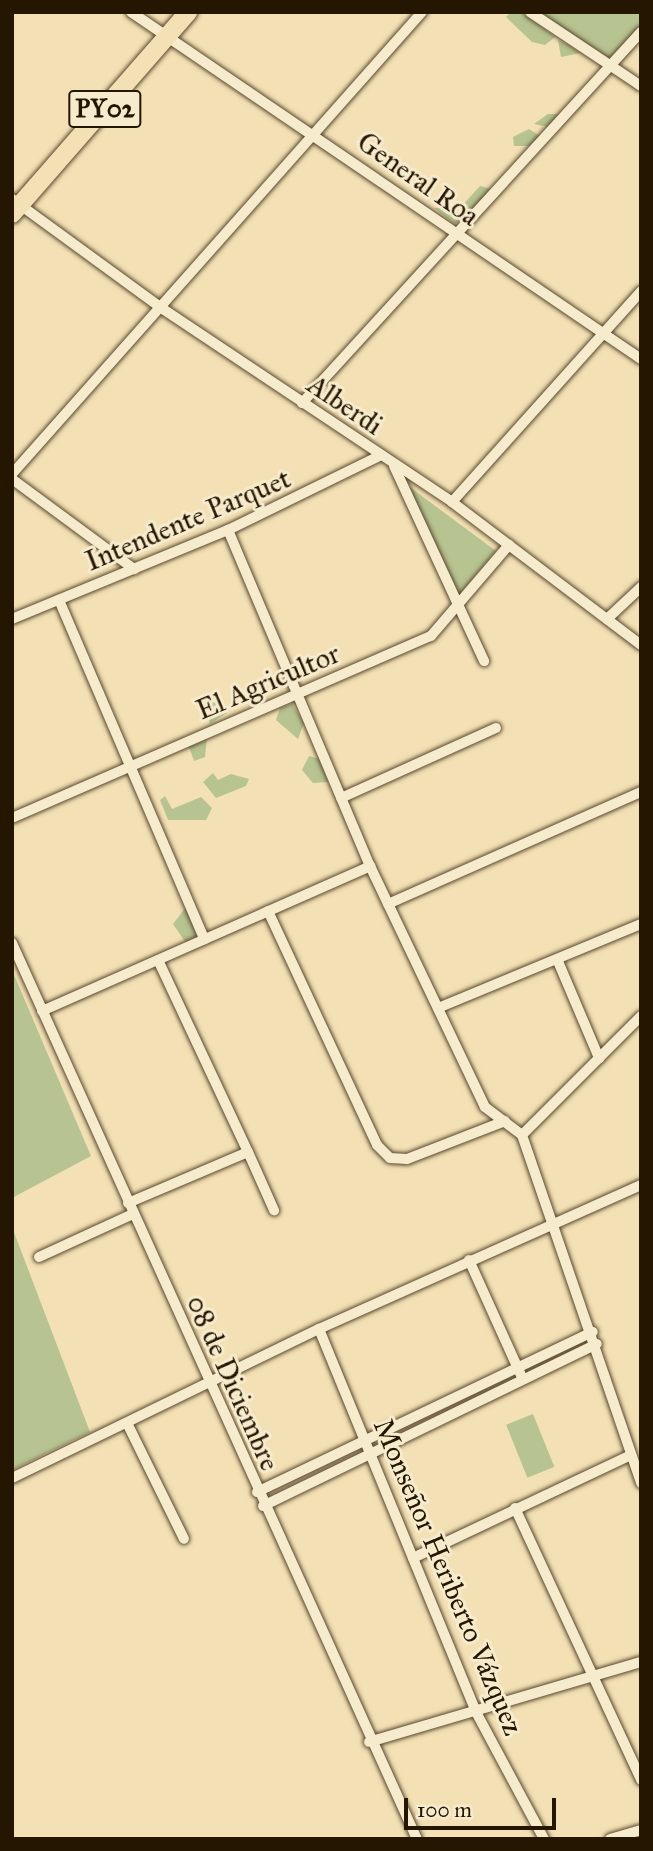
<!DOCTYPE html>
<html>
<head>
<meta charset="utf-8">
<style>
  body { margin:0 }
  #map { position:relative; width:653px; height:1851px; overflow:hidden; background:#f3e0b4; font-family:"IM FELL Great Primer",serif }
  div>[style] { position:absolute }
  .green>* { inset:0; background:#b7c390; transform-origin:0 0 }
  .roads { filter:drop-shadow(0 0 2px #58482e) drop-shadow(0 0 2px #58482e) }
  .minor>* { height:10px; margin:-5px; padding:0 5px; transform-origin:5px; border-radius:5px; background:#f7ebce }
  .primary>* { height:18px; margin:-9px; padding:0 9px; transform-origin:9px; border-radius:9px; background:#f3e0b4 }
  span { translate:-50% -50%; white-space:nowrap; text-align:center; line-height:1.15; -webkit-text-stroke:6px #f7ebce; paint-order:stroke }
  .shield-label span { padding:2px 5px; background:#f7ebce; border:2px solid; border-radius:5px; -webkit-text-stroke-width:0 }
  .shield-label { font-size:26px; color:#251602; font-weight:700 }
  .street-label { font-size:28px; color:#251602 }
  .frame { position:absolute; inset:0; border:14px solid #251602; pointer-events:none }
  .scale { position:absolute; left:404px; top:1798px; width:152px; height:32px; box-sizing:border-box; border:4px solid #251602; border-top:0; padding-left:9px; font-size:21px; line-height:24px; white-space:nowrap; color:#251602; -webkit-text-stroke:5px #f7ebce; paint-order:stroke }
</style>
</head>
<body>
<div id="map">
  <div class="green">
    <div style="clip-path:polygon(511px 12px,521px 12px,555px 37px,545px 45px,532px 42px,506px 17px)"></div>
    <div style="clip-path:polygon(530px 12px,641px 12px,641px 32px,611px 65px)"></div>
    <div style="clip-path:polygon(558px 40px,570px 46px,580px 53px,561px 57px)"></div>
    <div style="clip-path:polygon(548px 114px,560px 114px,548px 127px,534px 124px)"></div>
    <div style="clip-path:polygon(529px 129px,540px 136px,529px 146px,514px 146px,513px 137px)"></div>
    <div style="clip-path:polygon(480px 186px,492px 189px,469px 215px,460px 208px)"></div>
    <div style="clip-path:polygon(450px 207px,454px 210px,467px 218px,454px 224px,434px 208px)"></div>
    <div style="clip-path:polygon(407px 485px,496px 551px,458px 596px)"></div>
    <div style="clip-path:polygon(214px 702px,227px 713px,210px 724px,205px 706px)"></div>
    <div style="clip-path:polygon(292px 704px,304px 723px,298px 739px,276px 720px,280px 708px)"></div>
    <div style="clip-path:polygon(207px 737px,205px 757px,194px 761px,188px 744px)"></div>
    <div style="clip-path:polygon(309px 756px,320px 759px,328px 782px,313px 783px,302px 770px)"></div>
    <div style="clip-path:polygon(213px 773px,218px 780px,231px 774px,249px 779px,246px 786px,216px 798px,203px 782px)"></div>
    <div style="clip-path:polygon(165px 796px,172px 809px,201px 797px,212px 808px,206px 820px,168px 820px,160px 800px)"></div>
    <div style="clip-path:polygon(186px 907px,197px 936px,186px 943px,173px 924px)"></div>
    <div style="clip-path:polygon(12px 970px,91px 1156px,12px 1198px)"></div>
    <div style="clip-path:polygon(12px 1227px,90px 1432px,12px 1470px)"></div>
    <div style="left:533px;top:1414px;width:57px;height:29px;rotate:68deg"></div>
  </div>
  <div class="roads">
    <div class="minor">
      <div style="left:131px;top:12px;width:617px;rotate:34.23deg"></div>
      <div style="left:530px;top:12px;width:133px;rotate:33.7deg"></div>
      <div style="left:12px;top:199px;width:187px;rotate:36.1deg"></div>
      <div style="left:163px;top:309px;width:348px;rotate:33.7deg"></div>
      <div style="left:452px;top:502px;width:237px;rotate:37.1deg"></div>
      <div style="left:302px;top:403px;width:503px;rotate:-47.58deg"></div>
      <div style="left:394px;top:466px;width:215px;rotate:65.2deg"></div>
      <div style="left:12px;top:474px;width:618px;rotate:-48.41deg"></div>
      <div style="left:12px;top:479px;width:152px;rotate:36.4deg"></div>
      <div style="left:452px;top:502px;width:283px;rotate:-48.1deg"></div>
      <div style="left:228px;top:530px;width:365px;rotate:67.1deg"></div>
      <div style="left:370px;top:866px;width:267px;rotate:64.5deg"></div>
      <div style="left:485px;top:1107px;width:46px;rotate:37.1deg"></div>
      <div style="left:522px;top:1135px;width:368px;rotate:71.1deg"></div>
      <div style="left:59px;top:600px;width:369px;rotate:66.8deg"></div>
      <div style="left:12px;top:619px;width:234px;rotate:-22.4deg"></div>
      <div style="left:228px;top:530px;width:168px;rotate:-26.1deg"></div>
      <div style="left:607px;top:619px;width:47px;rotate:-43.3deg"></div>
      <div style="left:341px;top:798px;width:170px;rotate:-24.3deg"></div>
      <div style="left:12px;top:818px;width:457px;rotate:-23.5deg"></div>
      <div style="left:431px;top:636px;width:120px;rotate:-49.4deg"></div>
      <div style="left:388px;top:904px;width:277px;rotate:-23.9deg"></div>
      <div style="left:268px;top:911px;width:258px;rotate:65deg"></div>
      <div style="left:377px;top:1145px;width:18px;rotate:45deg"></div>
      <div style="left:390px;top:1158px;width:17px;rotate:3deg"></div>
      <div style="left:407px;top:1159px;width:105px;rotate:-21.2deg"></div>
      <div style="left:12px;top:943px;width:983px;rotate:65.68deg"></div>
      <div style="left:557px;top:959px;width:108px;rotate:67deg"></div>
      <div style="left:438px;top:1008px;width:220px;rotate:-22.5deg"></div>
      <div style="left:42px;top:1011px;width:359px;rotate:-23.8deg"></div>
      <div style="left:522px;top:1135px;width:168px;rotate:-45deg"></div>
      <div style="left:248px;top:1152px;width:64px;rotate:65.9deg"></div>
      <div style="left:128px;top:1203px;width:130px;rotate:-23deg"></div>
      <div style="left:248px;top:1152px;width:212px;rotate:-115.1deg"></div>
      <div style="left:39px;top:1257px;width:103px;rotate:-24.6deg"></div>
      <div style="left:469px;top:1260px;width:126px;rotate:65.7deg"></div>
      <div style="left:319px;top:1329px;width:414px;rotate:67.7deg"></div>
      <div style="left:476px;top:1712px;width:144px;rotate:61.8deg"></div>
      <div style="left:127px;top:1423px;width:129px;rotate:63.8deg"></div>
      <div style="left:12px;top:1478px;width:341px;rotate:-25.9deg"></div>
      <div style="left:319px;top:1329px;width:353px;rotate:-24.1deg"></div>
      <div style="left:257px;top:1492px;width:372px;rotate:-25.5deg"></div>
      <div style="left:263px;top:1506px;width:371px;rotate:-25.9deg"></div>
      <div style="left:515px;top:1508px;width:300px;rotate:65.1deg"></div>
      <div style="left:413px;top:1558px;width:239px;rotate:-25.3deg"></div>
      <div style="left:369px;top:1742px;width:284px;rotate:-16.4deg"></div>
      <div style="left:610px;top:1839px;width:32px;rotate:-16deg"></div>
    </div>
    <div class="primary">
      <div style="left:12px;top:214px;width:268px;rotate:-48.9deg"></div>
    </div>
  </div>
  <div class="shield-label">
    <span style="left:105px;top:109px">PY02</span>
  </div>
  <div class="street-label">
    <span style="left:418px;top:179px;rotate:35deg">General Roa</span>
    <span style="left:345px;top:405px;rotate:34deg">Alberdi</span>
    <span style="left:188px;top:520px;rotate:-23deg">Intendente Parquet</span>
    <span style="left:268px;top:682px;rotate:-23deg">El Agricultor</span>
    <span style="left:233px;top:1383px;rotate:66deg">08 de Diciembre</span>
    <span style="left:448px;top:1577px;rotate:67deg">Monseñor Heriberto Vázquez</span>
  </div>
  <div class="frame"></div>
  <div class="scale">100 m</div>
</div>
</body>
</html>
